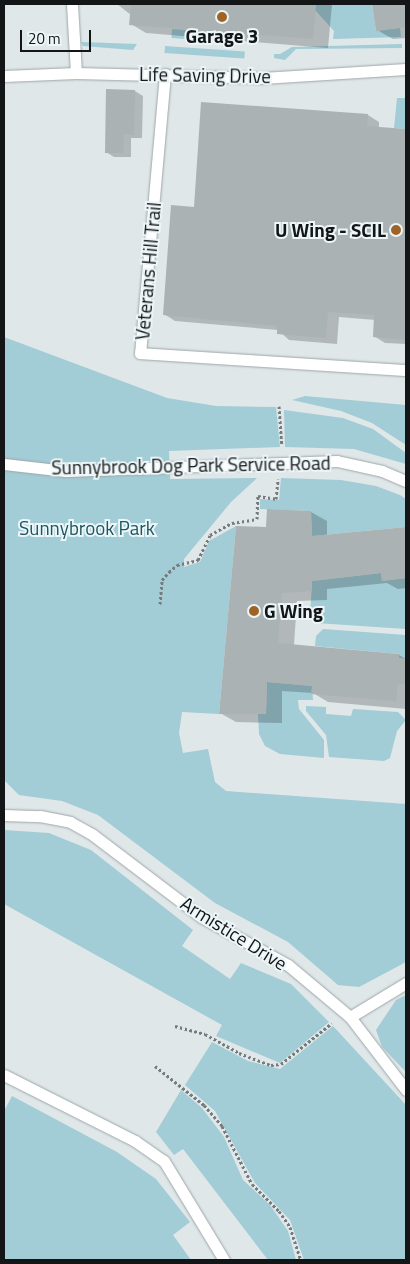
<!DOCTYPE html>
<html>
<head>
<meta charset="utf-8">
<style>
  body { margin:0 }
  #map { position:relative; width:410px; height:1264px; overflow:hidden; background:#dfe7e9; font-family:"Titillium Web",sans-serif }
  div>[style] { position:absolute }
  .green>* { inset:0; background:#a2ccd6; transform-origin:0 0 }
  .shadow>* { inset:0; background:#0003 }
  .building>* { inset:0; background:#aab2b4 }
  .path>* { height:3px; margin-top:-1.5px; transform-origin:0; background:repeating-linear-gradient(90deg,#767b7d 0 2.5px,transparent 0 5px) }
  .roads { filter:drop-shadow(0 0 1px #9ea6a8) drop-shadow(0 0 1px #9ea6a8) }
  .service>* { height:11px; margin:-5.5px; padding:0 5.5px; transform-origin:5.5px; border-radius:5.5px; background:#fff }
  .dots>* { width:14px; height:14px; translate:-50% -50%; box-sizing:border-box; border:2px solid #ecf5f7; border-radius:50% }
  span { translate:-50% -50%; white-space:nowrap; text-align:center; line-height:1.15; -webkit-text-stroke:4px #ecf5f7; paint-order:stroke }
  .poi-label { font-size:19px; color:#131516; font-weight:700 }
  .right { translate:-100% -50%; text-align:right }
  .left { translate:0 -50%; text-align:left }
  .street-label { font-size:19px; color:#131516 }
  .park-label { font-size:19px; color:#1c5662 }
  .frame { position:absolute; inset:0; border:5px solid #131516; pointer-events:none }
  .scale { position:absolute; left:20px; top:30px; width:71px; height:22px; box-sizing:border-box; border:2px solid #131516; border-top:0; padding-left:6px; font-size:15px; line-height:18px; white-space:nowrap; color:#131516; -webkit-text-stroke:4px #ecf5f7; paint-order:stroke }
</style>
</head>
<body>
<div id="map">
  <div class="green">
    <div style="clip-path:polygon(316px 4px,372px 4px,376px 31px,400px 28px,401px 37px,333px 39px,334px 31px,315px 10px)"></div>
    <div style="left:172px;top:29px;width:69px;height:9px;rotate:4deg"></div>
    <div style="clip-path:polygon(81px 42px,137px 44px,133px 50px,83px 46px)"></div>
    <div style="clip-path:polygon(402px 44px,402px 48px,296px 49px,285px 60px,274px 58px,274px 54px,280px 54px,292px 47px)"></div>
    <div style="left:165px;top:46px;width:80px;height:7px;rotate:4deg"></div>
    <div style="clip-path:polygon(397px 98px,406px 98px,406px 129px,394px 128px)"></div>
    <div style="clip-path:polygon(4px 337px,167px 398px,216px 406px,276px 407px,280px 447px,169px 451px,170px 479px,257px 478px,231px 502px,184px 559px,184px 567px,200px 562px,209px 541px,236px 526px,219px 714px,182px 712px,179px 733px,183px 753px,208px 749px,215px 782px,226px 791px,406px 804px,406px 962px,359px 987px,338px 985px,288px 942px,215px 903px,98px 815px,62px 801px,19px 795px,4px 780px)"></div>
    <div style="clip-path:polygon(305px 396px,406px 405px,406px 445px,372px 423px,341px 411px,292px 400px)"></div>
    <div style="clip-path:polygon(284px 410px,343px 418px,373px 429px,406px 453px,406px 464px,354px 449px,285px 447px)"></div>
    <div style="clip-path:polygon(281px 478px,341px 480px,376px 486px,400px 495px,406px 499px,406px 527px,312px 536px,311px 511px,260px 509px,260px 499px,279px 500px)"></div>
    <div style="clip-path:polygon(381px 573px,382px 581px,406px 578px,406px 629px,316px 623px,310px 618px,312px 581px)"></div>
    <div style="clip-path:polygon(323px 629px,406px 635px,406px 659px,399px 658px,399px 654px,315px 646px,316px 636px)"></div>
    <div style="clip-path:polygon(267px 682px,312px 686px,313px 700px,298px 700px,299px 709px,324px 740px,324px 758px,280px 754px,265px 746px,259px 734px,258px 714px,266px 714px)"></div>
    <div style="clip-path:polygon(306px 706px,326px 707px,326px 714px,351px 716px,353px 709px,398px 712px,406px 720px,397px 731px,390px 758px,384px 761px,329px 757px,326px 735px,306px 711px)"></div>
    <div style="clip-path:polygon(4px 830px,49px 833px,91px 850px,193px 930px,182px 946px,230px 979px,241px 963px,291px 984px,329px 1022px,280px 1063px,216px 1036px,222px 1025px,4px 904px)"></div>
    <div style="clip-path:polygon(406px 995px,406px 1072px,382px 1047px,376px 1030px,396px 1000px)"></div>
    <div style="clip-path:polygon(333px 1026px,406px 1105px,406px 1260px,304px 1260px,290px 1220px,255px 1183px,215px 1111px,185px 1085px,212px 1042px,248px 1061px,280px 1069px)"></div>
    <div style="clip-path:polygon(181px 1090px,202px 1108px,224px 1137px,243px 1180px,270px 1205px,288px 1231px,296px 1260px,268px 1260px,183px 1149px,174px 1155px,156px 1132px)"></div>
    <div style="clip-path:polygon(12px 1096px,117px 1152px,156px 1179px,190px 1222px,173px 1235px,191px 1260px,4px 1260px,4px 1111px)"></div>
  </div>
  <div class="shadow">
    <div style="clip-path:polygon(117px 4px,332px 4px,328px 48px,146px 33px,131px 24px,131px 15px)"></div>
    <div style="clip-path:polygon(373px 4px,406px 4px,406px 38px,393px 39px,377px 30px)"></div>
    <div style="clip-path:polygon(135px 91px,143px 96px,142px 138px,131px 138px,131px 157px,114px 157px,106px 152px)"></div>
    <div style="clip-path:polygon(368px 115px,379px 122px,379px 129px,406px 131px,406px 344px,385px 343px,374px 336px,375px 320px,339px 317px,337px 344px,289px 340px,278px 330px,175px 321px,164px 314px,195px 208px)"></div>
    <div style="clip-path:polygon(311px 512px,327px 521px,327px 536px,406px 528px,406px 588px,398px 589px,387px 583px,327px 589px,327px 600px,297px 601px,294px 645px,399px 655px,406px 659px,406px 709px,328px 702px,313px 693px,282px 691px,282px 723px,236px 722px,220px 713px,267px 528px)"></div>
  </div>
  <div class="building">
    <div style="clip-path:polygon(131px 4px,316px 4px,313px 39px,129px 25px)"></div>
    <div style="clip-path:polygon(372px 4px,406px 4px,406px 27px,376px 31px)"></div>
    <div style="clip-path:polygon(106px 89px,135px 90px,134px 135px,124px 134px,123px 153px,105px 153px)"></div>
    <div style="clip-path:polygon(201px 102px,368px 114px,367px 126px,406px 129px,406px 340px,373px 337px,374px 315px,328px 312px,326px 338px,277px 334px,277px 326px,163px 315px,171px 205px,194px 207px)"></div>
    <div style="clip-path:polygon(267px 509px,311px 511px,312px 536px,406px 527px,406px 578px,382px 581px,381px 573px,312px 581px,312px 591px,282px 593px,278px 643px,399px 654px,399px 658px,406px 659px,406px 684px,398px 684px,396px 701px,311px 694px,312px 686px,267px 682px,266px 714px,219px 714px,236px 526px,266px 527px)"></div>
  </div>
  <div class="path">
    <div style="left:279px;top:406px;width:39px;rotate:86deg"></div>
    <div style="left:160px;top:604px;width:24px;rotate:-85deg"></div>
    <div style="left:162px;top:580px;width:11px;rotate:-49deg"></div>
    <div style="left:169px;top:572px;width:11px;rotate:-41deg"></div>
    <div style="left:177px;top:565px;width:22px;rotate:-13deg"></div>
    <div style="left:198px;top:560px;width:28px;rotate:-64deg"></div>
    <div style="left:210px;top:535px;width:25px;rotate:-29deg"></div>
    <div style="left:232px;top:523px;width:25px;rotate:-9deg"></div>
    <div style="left:257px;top:519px;width:23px;rotate:-88deg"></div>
    <div style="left:258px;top:496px;width:18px;rotate:9deg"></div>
    <div style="left:276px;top:499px;width:20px;rotate:-84deg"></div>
    <div style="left:175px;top:1026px;width:31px;rotate:15deg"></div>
    <div style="left:205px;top:1034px;width:39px;rotate:29deg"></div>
    <div style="left:239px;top:1053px;width:34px;rotate:21deg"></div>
    <div style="left:271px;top:1065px;width:10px;rotate:-6deg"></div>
    <div style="left:281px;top:1064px;width:65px;rotate:-38.8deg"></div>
    <div style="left:155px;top:1066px;width:63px;rotate:38.5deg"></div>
    <div style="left:204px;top:1105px;width:28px;rotate:49deg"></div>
    <div style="left:222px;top:1126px;width:65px;rotate:62.7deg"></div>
    <div style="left:252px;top:1184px;width:38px;rotate:45deg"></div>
    <div style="left:279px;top:1211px;width:19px;rotate:55deg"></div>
    <div style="left:290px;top:1227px;width:35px;rotate:72deg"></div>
  </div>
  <div class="roads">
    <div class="service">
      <div style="left:72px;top:4px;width:69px;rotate:86.7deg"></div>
      <div style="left:165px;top:74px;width:280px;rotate:95.1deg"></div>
      <div style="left:140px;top:353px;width:267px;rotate:3.7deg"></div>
      <div style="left:4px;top:76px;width:72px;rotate:-2.4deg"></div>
      <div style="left:76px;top:73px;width:186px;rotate:1.5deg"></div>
      <div style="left:262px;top:78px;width:144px;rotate:-3.6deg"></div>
      <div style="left:4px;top:464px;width:62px;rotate:6.4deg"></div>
      <div style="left:66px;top:471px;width:271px;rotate:-2.1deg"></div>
      <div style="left:337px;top:461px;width:46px;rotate:12.5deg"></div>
      <div style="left:382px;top:471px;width:26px;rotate:23deg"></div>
      <div style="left:4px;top:815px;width:36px;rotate:2deg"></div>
      <div style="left:40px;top:816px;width:31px;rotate:11deg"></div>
      <div style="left:70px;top:822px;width:26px;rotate:29deg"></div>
      <div style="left:93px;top:835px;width:136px;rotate:37.2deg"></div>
      <div style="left:201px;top:917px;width:99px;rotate:28.9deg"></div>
      <div style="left:288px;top:965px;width:81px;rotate:40deg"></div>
      <div style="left:350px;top:1017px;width:92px;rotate:52.5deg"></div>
      <div style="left:350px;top:1017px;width:66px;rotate:-31.3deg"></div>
      <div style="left:4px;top:1075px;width:147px;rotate:26.7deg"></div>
      <div style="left:135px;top:1141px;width:35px;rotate:35deg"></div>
      <div style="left:164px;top:1161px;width:116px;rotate:58.8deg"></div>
    </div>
  </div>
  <div class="dots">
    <div style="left:222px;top:17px;background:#9f6425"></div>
    <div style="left:396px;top:230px;background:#9f6425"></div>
    <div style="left:254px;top:611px;background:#9f6425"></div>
  </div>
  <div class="poi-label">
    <span style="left:222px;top:36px">Garage 3</span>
    <span class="right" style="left:386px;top:230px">U Wing - SCIL</span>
    <span class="left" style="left:264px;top:611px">G Wing</span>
  </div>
  <div class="street-label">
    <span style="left:205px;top:75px;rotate:1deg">Life Saving Drive</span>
    <span style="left:148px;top:271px;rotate:-85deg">Veterans Hill Trail</span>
    <span style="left:191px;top:465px;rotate:-1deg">Sunnybrook Dog Park Service Road</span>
    <span style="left:234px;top:933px;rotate:32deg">Armistice Drive</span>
  </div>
  <div class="park-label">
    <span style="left:87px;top:528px">Sunnybrook Park</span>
  </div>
  <div class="frame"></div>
  <div class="scale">20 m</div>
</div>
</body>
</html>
